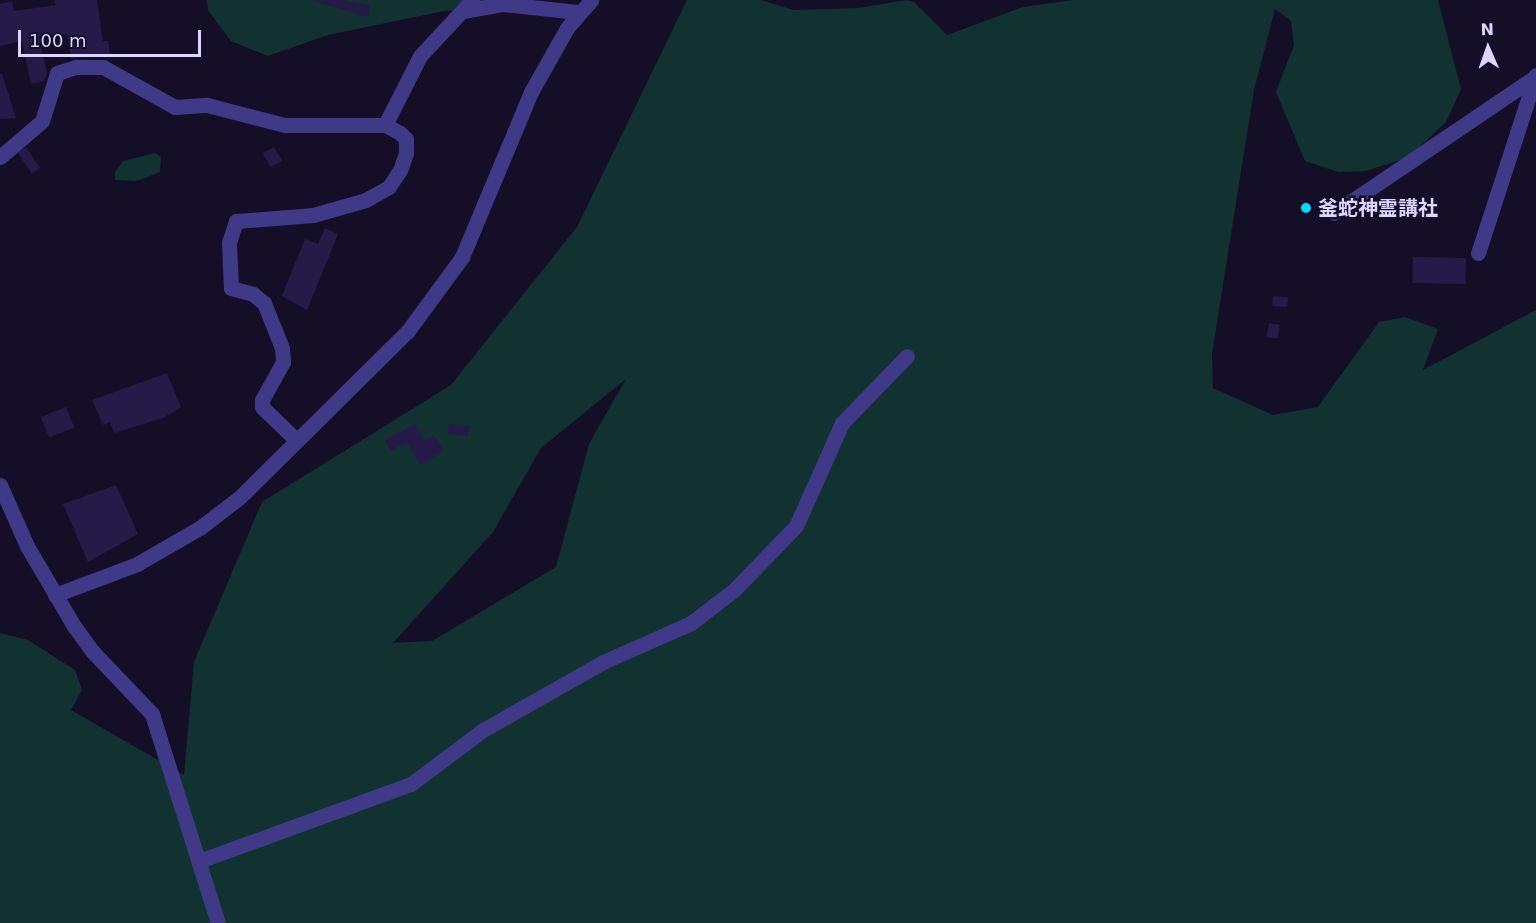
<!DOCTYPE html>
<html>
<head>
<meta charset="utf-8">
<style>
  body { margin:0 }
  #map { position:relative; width:1536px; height:923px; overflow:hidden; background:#140f27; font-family:"DejaVu Sans","Noto Sans JP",sans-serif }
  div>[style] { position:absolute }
  .green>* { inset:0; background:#123131 }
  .building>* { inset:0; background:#261a48; transform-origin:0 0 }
  .minor>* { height:15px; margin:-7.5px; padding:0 7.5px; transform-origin:7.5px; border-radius:7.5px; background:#403987 }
  .dots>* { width:16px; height:16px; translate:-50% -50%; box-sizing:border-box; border:3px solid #140f27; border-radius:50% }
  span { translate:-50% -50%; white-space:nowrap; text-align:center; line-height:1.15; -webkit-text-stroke:5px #140f27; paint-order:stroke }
  .poi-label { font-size:20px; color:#dcd5ff; font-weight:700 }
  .left { translate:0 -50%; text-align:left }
  .north { position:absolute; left:1458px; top:18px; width:60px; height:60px; -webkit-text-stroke:4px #140f27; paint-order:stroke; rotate:358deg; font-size:16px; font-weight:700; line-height:24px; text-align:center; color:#dcd5ff }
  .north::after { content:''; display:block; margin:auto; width:21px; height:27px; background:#dcd5ff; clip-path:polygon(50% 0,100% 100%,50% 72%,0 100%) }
  .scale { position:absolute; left:18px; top:30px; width:183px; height:27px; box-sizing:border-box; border:3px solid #dcd5ff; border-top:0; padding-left:8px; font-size:18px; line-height:21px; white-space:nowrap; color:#dcd5ff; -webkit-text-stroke:4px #140f27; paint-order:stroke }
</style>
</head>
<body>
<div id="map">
  <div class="green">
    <div style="clip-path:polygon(207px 0,494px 0,480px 9px,444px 11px,328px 35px,268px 56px,231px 41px,208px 10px)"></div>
    <div style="clip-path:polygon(evenodd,687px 0,761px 0,793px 10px,859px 8px,906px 0,914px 2px,947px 35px,1023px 7px,1073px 0,1438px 0,1461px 89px,1446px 122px,1409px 157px,1366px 171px,1338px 172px,1305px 161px,1276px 92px,1294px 45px,1291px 21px,1275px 9px,1254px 90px,1212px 354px,1213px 388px,1273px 415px,1318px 407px,1379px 322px,1405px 317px,1438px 329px,1423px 370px,1536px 310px,1536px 923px,0 923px,0 633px,28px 640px,75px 670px,82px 690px,71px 710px,184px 775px,194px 662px,262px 502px,451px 385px,577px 227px,687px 0,626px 379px,589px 444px,556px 567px,432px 641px,393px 643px,493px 532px,541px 448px,626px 379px)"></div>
    <div style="clip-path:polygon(155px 153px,161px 157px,160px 172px,137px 181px,115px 180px,115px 172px,123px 161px)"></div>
  </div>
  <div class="building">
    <div style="clip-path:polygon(54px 0,97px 0,103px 41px,108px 41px,110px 55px,71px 58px,67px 34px,39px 38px,47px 73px,44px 81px,31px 84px,22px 41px,0 46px,0 4px,12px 1px,14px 11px,56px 5px)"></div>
    <div style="clip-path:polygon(343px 0,370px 5px,368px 17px,314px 1px)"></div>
    <div style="clip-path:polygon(0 74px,2px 74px,16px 118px,0 119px)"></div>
    <div style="left:26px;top:147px;width:25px;height:10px;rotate:56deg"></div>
    <div style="left:274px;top:147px;width:16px;height:13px;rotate:60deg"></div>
    <div style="clip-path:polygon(325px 228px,338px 234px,307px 310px,282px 296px,305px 239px,318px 244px)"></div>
    <div style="left:1413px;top:257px;width:53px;height:26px;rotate:1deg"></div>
    <div style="left:1273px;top:296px;width:15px;height:10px;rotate:4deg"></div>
    <div style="left:1269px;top:323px;width:11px;height:14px;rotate:10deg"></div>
    <div style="clip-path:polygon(167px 373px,181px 407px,163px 418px,114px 433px,110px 422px,103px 425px,92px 400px)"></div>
    <div style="left:66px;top:407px;width:22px;height:27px;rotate:68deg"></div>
    <div style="clip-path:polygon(415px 424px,425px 441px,434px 435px,444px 451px,420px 465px,407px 442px,391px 451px,385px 440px)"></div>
    <div style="left:449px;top:424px;width:20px;height:10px;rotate:6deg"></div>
    <div style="clip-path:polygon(116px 485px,138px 534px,88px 562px,63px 504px)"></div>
  </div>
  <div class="minor">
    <div style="left:463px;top:11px;width:41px;rotate:-9.9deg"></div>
    <div style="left:503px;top:4px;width:75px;rotate:6.1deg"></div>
    <div style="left:385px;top:125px;width:77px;rotate:-63.1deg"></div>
    <div style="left:420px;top:56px;width:76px;rotate:-47.1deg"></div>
    <div style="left:0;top:157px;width:55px;rotate:-40.6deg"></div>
    <div style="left:42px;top:121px;width:50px;rotate:-72.6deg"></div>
    <div style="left:57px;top:73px;width:20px;rotate:-18deg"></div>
    <div style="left:76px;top:67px;width:27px"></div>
    <div style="left:103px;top:67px;width:82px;rotate:29.1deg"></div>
    <div style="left:175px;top:107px;width:32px;rotate:-4deg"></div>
    <div style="left:207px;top:105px;width:81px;rotate:14.4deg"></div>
    <div style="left:285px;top:125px;width:100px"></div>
    <div style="left:385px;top:125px;width:17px;rotate:28deg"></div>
    <div style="left:400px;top:133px;width:8px;rotate:45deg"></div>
    <div style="left:406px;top:139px;width:14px;rotate:90deg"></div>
    <div style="left:406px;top:153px;width:18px;rotate:109deg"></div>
    <div style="left:400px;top:170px;width:20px;rotate:123deg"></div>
    <div style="left:389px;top:187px;width:26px;rotate:151deg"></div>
    <div style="left:366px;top:200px;width:55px;rotate:164.2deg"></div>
    <div style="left:313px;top:215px;width:77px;rotate:175.5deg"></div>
    <div style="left:236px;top:221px;width:23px;rotate:108deg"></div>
    <div style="left:229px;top:243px;width:45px;rotate:87.5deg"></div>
    <div style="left:231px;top:288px;width:23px;rotate:15deg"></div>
    <div style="left:253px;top:294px;width:14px;rotate:39deg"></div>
    <div style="left:264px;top:303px;width:48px;rotate:68.2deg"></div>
    <div style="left:282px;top:348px;width:14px;rotate:86deg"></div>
    <div style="left:283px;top:362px;width:43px;rotate:118.9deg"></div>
    <div style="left:262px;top:400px;width:7px;rotate:90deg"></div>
    <div style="left:262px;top:407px;width:47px;rotate:44.1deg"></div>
    <div style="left:1334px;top:213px;width:243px;rotate:-34.1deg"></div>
    <div style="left:1478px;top:253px;width:187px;rotate:-72deg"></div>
    <div style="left:0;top:485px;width:67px;rotate:66.1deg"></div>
    <div style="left:27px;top:546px;width:93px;rotate:59.6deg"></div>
    <div style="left:74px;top:626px;width:32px;rotate:54deg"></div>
    <div style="left:93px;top:652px;width:86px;rotate:46.4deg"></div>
    <div style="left:152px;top:714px;width:219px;rotate:72.5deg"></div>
    <div style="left:55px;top:595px;width:88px;rotate:-20.7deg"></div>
    <div style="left:137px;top:564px;width:74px;rotate:-30deg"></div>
    <div style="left:201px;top:527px;width:49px;rotate:-37.6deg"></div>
    <div style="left:240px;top:497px;width:235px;rotate:-44.7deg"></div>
    <div style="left:407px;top:332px;width:93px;rotate:-53.7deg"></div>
    <div style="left:462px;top:257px;width:179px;rotate:-67.3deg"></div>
    <div style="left:531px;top:92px;width:73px;rotate:-60.6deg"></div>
    <div style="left:567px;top:28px;width:37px;rotate:-49deg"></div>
    <div style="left:199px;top:861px;width:226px;rotate:-20deg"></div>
    <div style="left:411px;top:784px;width:90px;rotate:-36.9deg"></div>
    <div style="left:483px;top:730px;width:138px;rotate:-29.5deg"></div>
    <div style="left:603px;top:662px;width:96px;rotate:-23.9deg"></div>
    <div style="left:691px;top:623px;width:54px;rotate:-37.5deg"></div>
    <div style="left:734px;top:590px;width:89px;rotate:-45.9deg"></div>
    <div style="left:796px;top:526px;width:113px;rotate:-65.9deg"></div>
    <div style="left:842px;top:423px;width:93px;rotate:-45.9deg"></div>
  </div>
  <div class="dots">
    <div style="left:1306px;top:208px;background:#01d9ff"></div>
  </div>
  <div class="poi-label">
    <span class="left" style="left:1318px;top:208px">釜蛇神霊講社</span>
  </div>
  <div class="north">N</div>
  <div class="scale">100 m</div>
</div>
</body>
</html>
